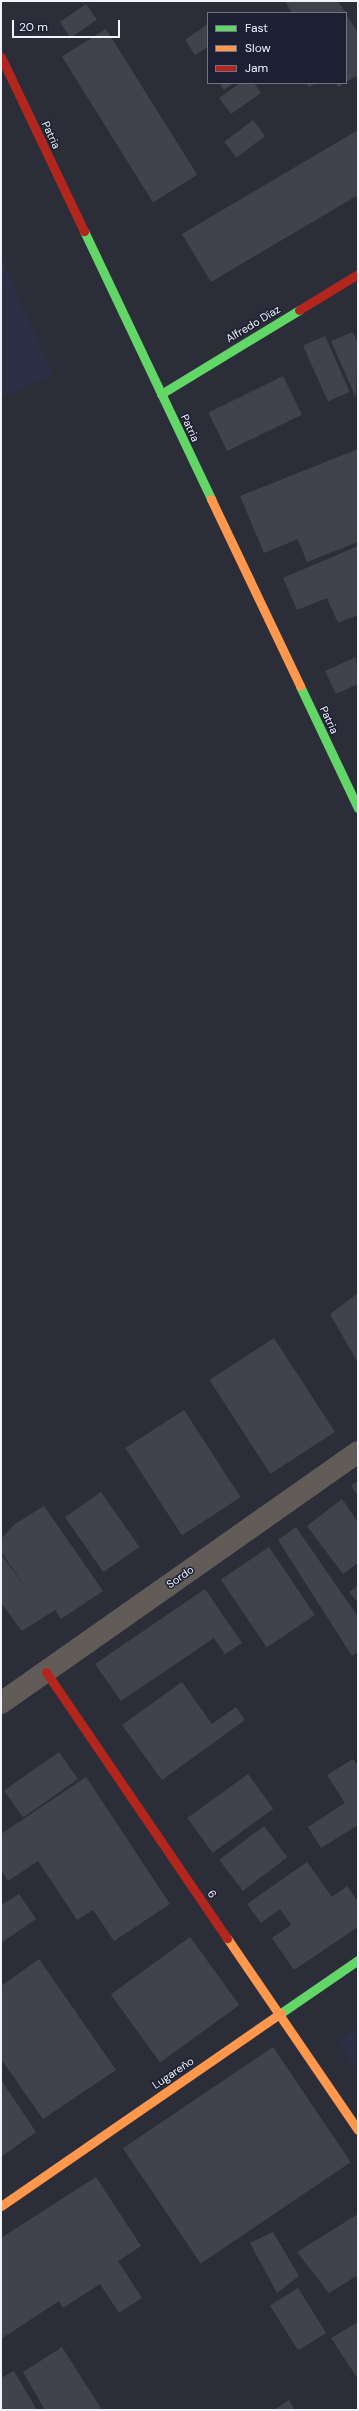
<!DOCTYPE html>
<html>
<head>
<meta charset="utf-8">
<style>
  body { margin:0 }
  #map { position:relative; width:359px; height:2411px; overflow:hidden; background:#2b2e38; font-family:"DM Sans",sans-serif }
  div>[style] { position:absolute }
  .built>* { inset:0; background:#2b3047 }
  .building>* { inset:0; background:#41434c; transform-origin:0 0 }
  .street>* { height:22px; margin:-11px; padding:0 11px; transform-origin:11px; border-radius:11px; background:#625c58 }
  .fast>* { height:9px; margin:-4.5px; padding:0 4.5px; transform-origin:4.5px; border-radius:4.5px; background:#63d668 }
  .slow>* { height:9px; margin:-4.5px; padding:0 4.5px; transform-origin:4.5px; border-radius:4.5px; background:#ff974d }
  .jam>* { height:9px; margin:-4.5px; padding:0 4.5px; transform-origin:4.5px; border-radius:4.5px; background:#b3261e }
  span { translate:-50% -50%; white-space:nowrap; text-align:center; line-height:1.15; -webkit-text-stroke:3px #1c2032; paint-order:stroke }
  .street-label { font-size:11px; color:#f0f3fd }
  .frame { position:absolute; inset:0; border:2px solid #f0f3fd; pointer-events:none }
  .legend { position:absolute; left:207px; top:12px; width:140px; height:72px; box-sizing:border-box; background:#1c2032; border:1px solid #717483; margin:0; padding:5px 7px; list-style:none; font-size:12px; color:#f0f3fd }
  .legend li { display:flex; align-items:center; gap:8px; height:20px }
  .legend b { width:20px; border:1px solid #717483 }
  .scale { position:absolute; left:12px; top:20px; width:108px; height:18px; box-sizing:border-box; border:2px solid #f0f3fd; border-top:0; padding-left:5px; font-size:12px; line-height:14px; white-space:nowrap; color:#f0f3fd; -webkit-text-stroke:3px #1c2032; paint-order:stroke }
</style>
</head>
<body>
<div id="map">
  <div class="built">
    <div style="clip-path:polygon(1px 258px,53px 375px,1px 397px)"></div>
    <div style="clip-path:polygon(358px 2027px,358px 2071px,338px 2042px)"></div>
  </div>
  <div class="building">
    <div style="clip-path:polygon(285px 1px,338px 1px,346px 13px,292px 13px)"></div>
    <div style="left:86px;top:4px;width:19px;height:32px;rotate:55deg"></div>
    <div style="clip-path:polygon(346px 14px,358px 33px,358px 75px,346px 82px)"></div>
    <div style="clip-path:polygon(208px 24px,208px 47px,195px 55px,185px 40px)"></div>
    <div style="left:106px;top:29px;width:172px;height:52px;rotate:58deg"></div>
    <div style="clip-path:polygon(219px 83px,234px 83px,224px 90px)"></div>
    <div style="clip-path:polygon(240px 83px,254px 83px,261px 93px,231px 114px,219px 98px)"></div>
    <div style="clip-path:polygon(306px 83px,316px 83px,309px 87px)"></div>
    <div style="clip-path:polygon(336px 83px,344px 83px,338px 87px)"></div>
    <div style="left:253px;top:120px;width:20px;height:36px;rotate:53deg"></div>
    <div style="clip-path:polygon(358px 130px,358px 195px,211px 282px,182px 234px)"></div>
    <div style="clip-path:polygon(353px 332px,358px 343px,356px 398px,331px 341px)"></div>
    <div style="left:325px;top:336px;width:61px;height:24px;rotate:66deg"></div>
    <div style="left:283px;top:376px;width:43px;height:83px;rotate:64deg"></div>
    <div style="clip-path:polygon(358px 449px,358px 542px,307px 562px,298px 539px,264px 553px,240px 496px)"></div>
    <div style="clip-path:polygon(358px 546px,358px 615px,338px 623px,327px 598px,297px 610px,283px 578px)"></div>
    <div style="clip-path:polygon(356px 657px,358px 684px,336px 694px,325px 671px)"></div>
    <div style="clip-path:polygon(358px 1293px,358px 1363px,330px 1314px)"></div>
    <div style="left:274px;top:1338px;width:112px;height:77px;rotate:57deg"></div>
    <div style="left:184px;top:1410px;width:104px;height:70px;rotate:57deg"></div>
    <div style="clip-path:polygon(358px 1481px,358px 1496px,351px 1486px)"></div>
    <div style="left:101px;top:1492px;width:67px;height:44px;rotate:55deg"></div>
    <div style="clip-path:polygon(342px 1499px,358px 1522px,358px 1563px,343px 1574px,307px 1526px)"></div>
    <div style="clip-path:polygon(44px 1506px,103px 1591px,61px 1619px,55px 1610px,22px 1631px,1px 1603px,1px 1554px,26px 1589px,1px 1551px,1px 1539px,15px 1524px)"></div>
    <div style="clip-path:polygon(296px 1527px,358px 1617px,358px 1652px,352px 1656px,278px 1540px)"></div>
    <div style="left:269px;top:1547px;width:82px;height:58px;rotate:56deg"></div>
    <div style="clip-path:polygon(358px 1585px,358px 1603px,349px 1592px)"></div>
    <div style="clip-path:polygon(205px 1589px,242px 1643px,225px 1654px,214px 1638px,121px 1701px,95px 1664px)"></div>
    <div style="clip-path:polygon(182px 1682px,212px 1724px,236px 1707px,245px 1720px,162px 1780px,122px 1725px)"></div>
    <div style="left:59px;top:1752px;width:33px;height:67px;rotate:55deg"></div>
    <div style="clip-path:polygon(353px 1759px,358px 1766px,358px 1825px,321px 1848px,308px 1827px,345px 1803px,327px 1775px)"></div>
    <div style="left:248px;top:1774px;width:43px;height:75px;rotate:54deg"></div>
    <div style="clip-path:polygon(86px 1777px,170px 1904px,114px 1941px,93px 1910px,77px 1920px,38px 1861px,8px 1881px,1px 1870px,1px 1834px)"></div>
    <div style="left:264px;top:1826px;width:39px;height:56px;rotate:53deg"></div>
    <div style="clip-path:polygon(307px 1862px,332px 1897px,347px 1886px,358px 1902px,358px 1927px,294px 1970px,272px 1938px,291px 1925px,280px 1909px,261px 1923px,247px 1904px)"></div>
    <div style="clip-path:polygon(19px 1894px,36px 1919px,1px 1943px,1px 1905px)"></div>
    <div style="left:190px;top:1937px;width:84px;height:98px;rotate:54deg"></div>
    <div style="clip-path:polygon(39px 1959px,116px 2070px,43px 2119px,1px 2059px,1px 1986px)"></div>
    <div style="left:273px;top:2047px;width:139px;height:181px;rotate:56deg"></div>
    <div style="clip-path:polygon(1px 2080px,36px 2132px,1px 2157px)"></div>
    <div style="clip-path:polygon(96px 2177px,141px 2246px,118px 2261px,142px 2298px,119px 2313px,100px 2284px,63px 2308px,59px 2301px,1px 2339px,1px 2238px)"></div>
    <div style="clip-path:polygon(358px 2214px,358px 2275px,329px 2293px,297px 2252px)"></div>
    <div style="clip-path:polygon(273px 2232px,299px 2276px,277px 2293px,250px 2243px)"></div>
    <div style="left:298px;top:2288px;width:53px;height:33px;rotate:58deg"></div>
    <div style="clip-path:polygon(358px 2322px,358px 2379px,331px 2338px)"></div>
    <div style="clip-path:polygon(62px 2347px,102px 2410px,45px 2410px,23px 2372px)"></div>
    <div style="clip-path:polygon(14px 2371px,37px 2410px,1px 2410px,1px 2378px)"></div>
    <div style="clip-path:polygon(289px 2400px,295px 2410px,274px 2410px)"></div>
  </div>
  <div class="street">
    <div style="left:1px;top:1703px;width:436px;rotate:-35.1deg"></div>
  </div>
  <div class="fast">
    <div style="left:84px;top:231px;width:297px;rotate:64.6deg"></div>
    <div style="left:161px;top:394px;width:162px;rotate:-31.3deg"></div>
    <div style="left:300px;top:686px;width:135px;rotate:64.6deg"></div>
    <div style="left:281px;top:2013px;width:93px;rotate:-34.5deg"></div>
  </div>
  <div class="slow">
    <div style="left:211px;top:499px;width:207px;rotate:64.5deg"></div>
    <div style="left:227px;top:1938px;width:232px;rotate:55.7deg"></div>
    <div style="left:1px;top:2206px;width:340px;rotate:-34.6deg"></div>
  </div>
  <div class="jam">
    <div style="left:1px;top:57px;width:193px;rotate:64.5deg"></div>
    <div style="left:299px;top:310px;width:69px;rotate:-31.4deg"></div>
    <div style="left:46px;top:1672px;width:322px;rotate:55.8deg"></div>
  </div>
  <div class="street-label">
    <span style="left:51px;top:135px;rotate:65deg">Patria</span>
    <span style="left:253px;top:324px;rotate:-31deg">Alfredo Díaz</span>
    <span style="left:190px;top:428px;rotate:65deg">Patria</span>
    <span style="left:329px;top:720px;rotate:65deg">Patria</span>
    <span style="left:180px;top:1577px;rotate:-35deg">Sordo</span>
    <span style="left:212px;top:1894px;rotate:56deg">6</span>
    <span style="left:173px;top:2073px;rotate:-34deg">Lugareño</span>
  </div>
  <div class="frame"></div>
  <ul class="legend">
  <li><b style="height:5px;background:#63d668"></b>Fast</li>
  <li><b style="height:5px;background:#ff974d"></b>Slow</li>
  <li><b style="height:5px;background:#b3261e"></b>Jam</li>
  </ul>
  <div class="scale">20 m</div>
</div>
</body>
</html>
